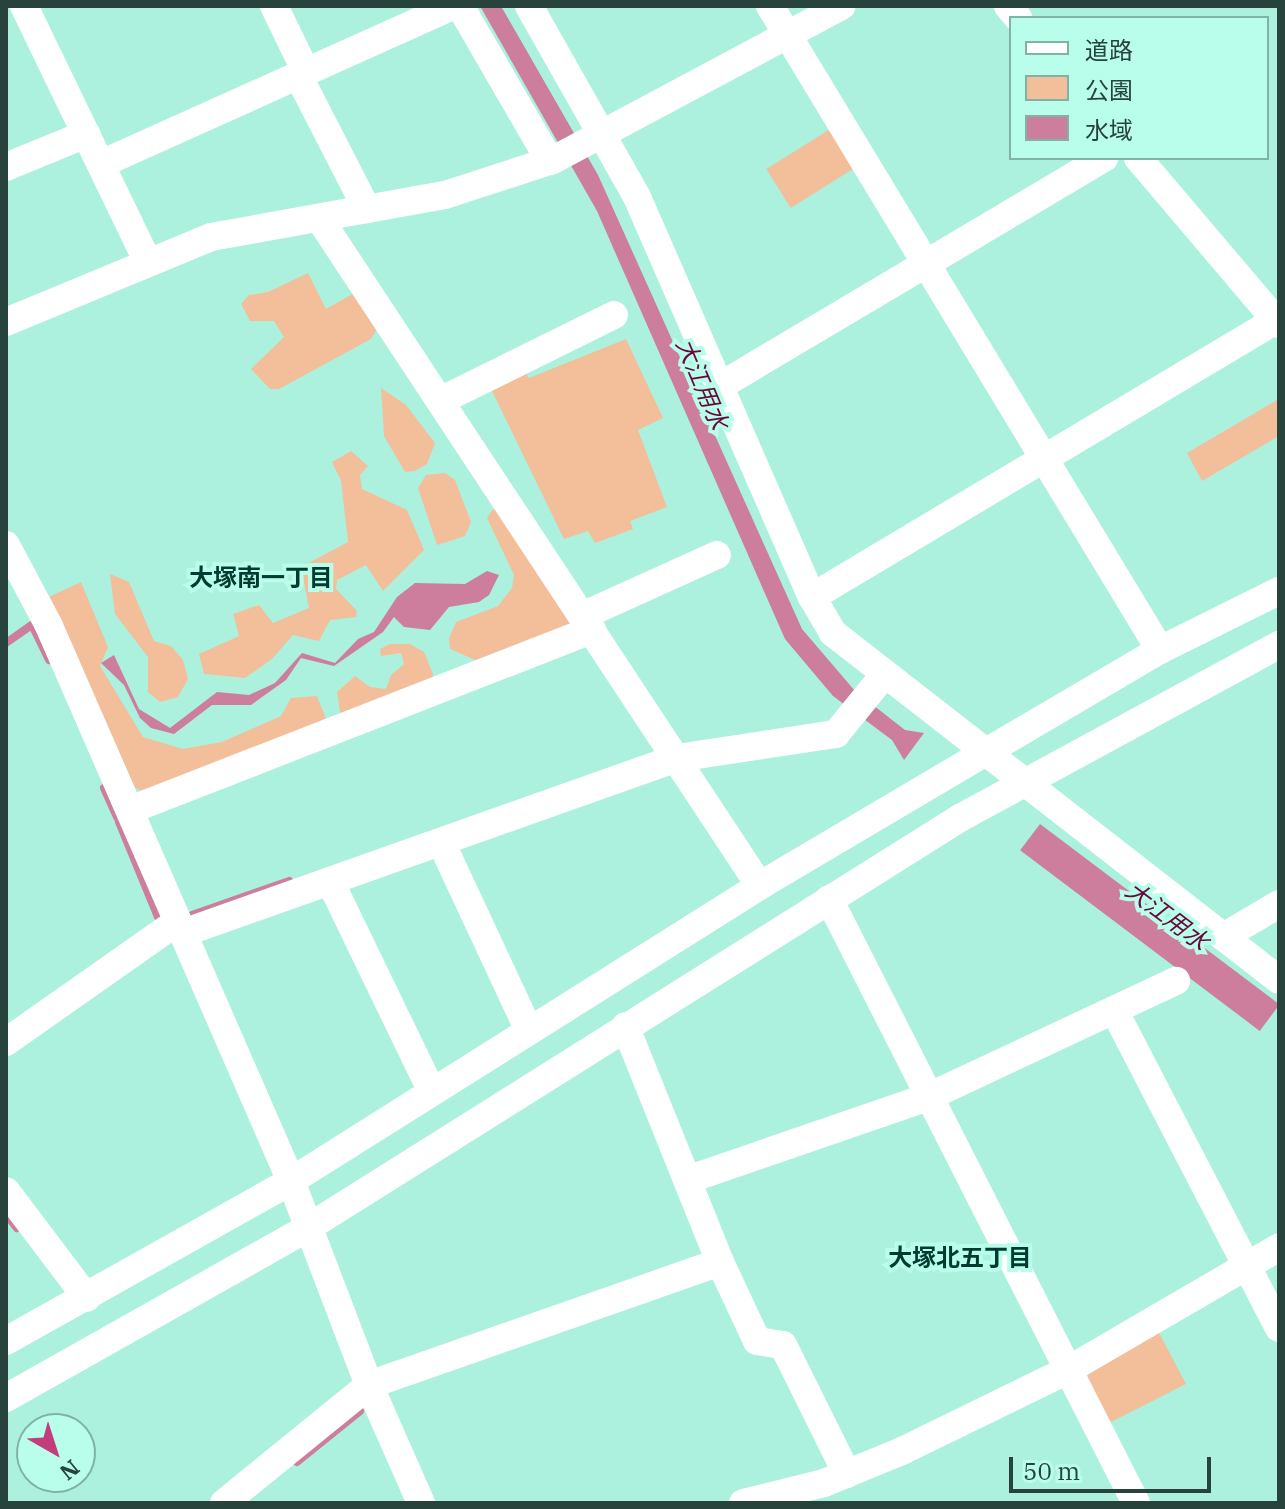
<!DOCTYPE html>
<html>
<head>
<meta charset="utf-8">
<style>
  body { margin:0 }
  #map { position:relative; width:1285px; height:1509px; overflow:hidden; background:#acf0de; font-family:"IBM Plex Serif","Noto Sans JP",serif }
  div>[style] { position:absolute }
  .green>* { inset:0; background:#f3bf9b; transform-origin:0 0 }
  .water>* { inset:0; background:#cd7e9c; transform-origin:0 0 }
  .stream>* { height:8px; margin:-4px; padding:0 4px; transform-origin:4px; border-radius:4px; background:#cd7e9c }
  .minor>* { height:28px; margin:-14px; padding:0 14px; transform-origin:14px; border-radius:14px; background:#fff }
  span { translate:-50% -50%; white-space:nowrap; text-align:center; line-height:1.15; -webkit-text-stroke:8px #b9feeb; paint-order:stroke }
  .water-label { font-size:24px; color:#69093b; font-style:italic }
  .neighbourhood-label { font-size:24px; color:#003a30; font-weight:700 }
  .frame { position:absolute; inset:0; border:8px solid #27433c; pointer-events:none }
  .legend { position:absolute; left:1009px; top:16px; width:260px; height:144px; box-sizing:border-box; background:#b9feeb; border:2px solid #7fb3a5; margin:0; padding:10px 14px; list-style:none; font-size:24px; color:#27433c }
  .legend li { display:flex; align-items:center; gap:16px; height:40px }
  .legend b { width:40px; border:2px solid #7fb3a5 }
  .north { position:absolute; left:16px; top:1413px; width:80px; height:80px; box-sizing:border-box; background:#b9feeb; border:2px solid #7fb3a5; border-radius:50%; rotate:141deg; font-size:22px; font-weight:700; line-height:32px; text-align:center; color:#27433c }
  .north::after { content:''; display:block; margin:auto; width:28px; height:36px; background:#c43d7b; clip-path:polygon(50% 0,100% 100%,50% 72%,0 100%) }
  .scale { position:absolute; left:1009px; top:1457px; width:202px; height:36px; box-sizing:border-box; border:4px solid #27433c; border-top:0; padding-left:10px; font-size:24px; line-height:28px; white-space:nowrap; color:#27433c; -webkit-text-stroke:6px #b9feeb; paint-order:stroke }
</style>
</head>
<body>
<div id="map">
  <div class="green">
    <div style="left:835px;top:126px;width:46px;height:81px;rotate:58deg"></div>
    <div style="clip-path:polygon(308px 273px,326px 309px,356px 292px,379px 326px,371px 339px,279px 389px,270px 389px,251px 369px,284px 337px,274px 321px,250px 321px,241px 304px,249px 295px,268px 292px)"></div>
    <div style="clip-path:polygon(626px 339px,663px 418px,638px 430px,667px 507px,630px 521px,633px 529px,595px 543px,588px 531px,564px 539px,489px 385px,523px 368px,529px 378px)"></div>
    <div style="clip-path:polygon(381px 388px,406px 405px,435px 443px,427px 464px,415px 471px,405px 472px,384px 436px)"></div>
    <div style="clip-path:polygon(1279px 399px,1279px 436px,1202px 481px,1187px 453px)"></div>
    <div style="clip-path:polygon(351px 451px,368px 466px,360px 475px,362px 489px,407px 510px,424px 550px,383px 591px,366px 565px,337px 580px,336px 589px,357px 611px,356px 617px,330px 620px,319px 641px,293px 635px,272px 659px,245px 678px,204px 674px,199px 654px,239px 636px,233px 614px,259px 605px,273px 623px,309px 608px,301px 567px,348px 542px,341px 481px,332px 462px)"></div>
    <div style="clip-path:polygon(445px 473px,455px 480px,471px 522px,465px 536px,437px 545px,418px 488px,426px 475px)"></div>
    <div style="clip-path:polygon(493px 509px,500px 511px,572px 619px,570px 628px,480px 662px,450px 649px,449px 638px,456px 622px,498px 606px,512px 588px,514px 575px,487px 518px)"></div>
    <div style="clip-path:polygon(110px 574px,129px 582px,154px 641px,171px 646px,183px 660px,188px 679px,178px 697px,160px 702px,148px 692px,148px 657px,115px 614px)"></div>
    <div style="clip-path:polygon(81px 582px,108px 647px,100px 666px,143px 737px,183px 749px,222px 742px,281px 716px,291px 698px,317px 696px,326px 719px,148px 793px,135px 788px,49px 597px)"></div>
    <div style="clip-path:polygon(390px 644px,410px 644px,424px 652px,433px 674px,431px 684px,341px 718px,337px 692px,355px 676px,370px 687px,386px 689px,391px 675px,404px 664px,401px 653px,381px 656px,380px 649px)"></div>
    <div style="clip-path:polygon(1157px 1329px,1186px 1384px,1105px 1425px,1086px 1387px,1090px 1368px)"></div>
  </div>
  <div class="water">
    <div style="clip-path:polygon(480px 6px,501px 6px,598px 175px,802px 629px,855px 691px,905px 730px,924px 733px,904px 760px,892px 740px,833px 696px,785px 639px,597px 211px)"></div>
    <div style="clip-path:polygon(487px 571px,499px 575px,489px 595px,479px 602px,449px 607px,430px 630px,404px 627px,394px 617px,383px 632px,334px 666px,301px 658px,286px 680px,251px 705px,212px 705px,174px 734px,151px 728px,140px 718px,124px 685px,101px 663px,114px 655px,139px 709px,170px 728px,217px 692px,249px 695px,275px 683px,302px 653px,335px 663px,358px 639px,374px 632px,397px 597px,415px 583px,465px 584px)"></div>
    <div style="left:1040px;top:824px;width:300px;height:33px;rotate:37deg"></div>
  </div>
  <div class="stream">
    <div style="left:6px;top:643px;width:32px;rotate:-35deg"></div>
    <div style="left:32px;top:625px;width:39px;rotate:64deg"></div>
    <div style="left:104px;top:788px;width:32px;rotate:66deg"></div>
    <div style="left:119px;top:822px;width:103px;rotate:67.7deg"></div>
    <div style="left:192px;top:915px;width:103px;rotate:-19.3deg"></div>
    <div style="left:6px;top:1214px;width:18px;rotate:52deg"></div>
    <div style="left:297px;top:1462px;width:81px;rotate:-39deg"></div>
  </div>
  <div class="minor">
    <div style="left:24px;top:6px;width:282px;rotate:64.2deg"></div>
    <div style="left:274px;top:6px;width:73px;rotate:64.1deg"></div>
    <div style="left:460px;top:6px;width:179px;rotate:59.9deg"></div>
    <div style="left:529px;top:6px;width:219px;rotate:60.5deg"></div>
    <div style="left:637px;top:197px;width:437px;rotate:66.4deg"></div>
    <div style="left:812px;top:597px;width:42px;rotate:59.7deg"></div>
    <div style="left:833px;top:633px;width:565px;rotate:37.88deg"></div>
    <div style="left:770px;top:6px;width:753px;rotate:58.8deg"></div>
    <div style="left:1008px;top:6px;width:16px;rotate:50deg"></div>
    <div style="left:298px;top:75px;width:151px;rotate:62.8deg"></div>
    <div style="left:1138px;top:158px;width:218px;rotate:49.7deg"></div>
    <div style="left:101px;top:164px;width:385px;rotate:-24.2deg"></div>
    <div style="left:6px;top:167px;width:87px;rotate:-22.4deg"></div>
    <div style="left:319px;top:218px;width:800px;rotate:56.57deg"></div>
    <div style="left:6px;top:322px;width:222px;rotate:-22.5deg"></div>
    <div style="left:211px;top:237px;width:238px;rotate:-10.2deg"></div>
    <div style="left:445px;top:195px;width:114px;rotate:-18deg"></div>
    <div style="left:553px;top:160px;width:327px;rotate:-28.1deg"></div>
    <div style="left:720px;top:386px;width:447px;rotate:-30.7deg"></div>
    <div style="left:440px;top:401px;width:194px;rotate:-26.3deg"></div>
    <div style="left:6px;top:545px;width:92px;rotate:62deg"></div>
    <div style="left:49px;top:626px;width:605px;rotate:66.44deg"></div>
    <div style="left:291px;top:1181px;width:218px;rotate:69.1deg"></div>
    <div style="left:369px;top:1385px;width:129px;rotate:66.2deg"></div>
    <div style="left:812px;top:597px;width:540px;rotate:-30.84deg"></div>
    <div style="left:582px;top:616px;width:148px;rotate:-24.3deg"></div>
    <div style="left:130px;top:810px;width:496px;rotate:-21.3deg"></div>
    <div style="left:441px;top:842px;width:208px;rotate:65deg"></div>
    <div style="left:330px;top:881px;width:234px;rotate:64.2deg"></div>
    <div style="left:829px;top:899px;width:678px;rotate:63.06deg"></div>
    <div style="left:183px;top:933px;width:524px;rotate:-19.51deg"></div>
    <div style="left:677px;top:758px;width:161px;rotate:-8.6deg"></div>
    <div style="left:836px;top:734px;width:76px;rotate:-50.9deg"></div>
    <div style="left:1223px;top:937px;width:65px;rotate:-30.5deg"></div>
    <div style="left:1114px;top:1010px;width:358px;rotate:62.6deg"></div>
    <div style="left:6px;top:1042px;width:210px;rotate:-35.1deg"></div>
    <div style="left:687px;top:1180px;width:255px;rotate:-19deg"></div>
    <div style="left:928px;top:1097px;width:274px;rotate:-25.1deg"></div>
    <div style="left:6px;top:1191px;width:134px;rotate:52.9deg"></div>
    <div style="left:720px;top:1262px;width:87px;rotate:64.9deg"></div>
    <div style="left:757px;top:1341px;width:26px;rotate:9deg"></div>
    <div style="left:783px;top:1345px;width:144px;rotate:63.6deg"></div>
    <div style="left:6px;top:1341px;width:327px;rotate:-29.3deg"></div>
    <div style="left:291px;top:1181px;width:561px;rotate:-32.19deg"></div>
    <div style="left:766px;top:882px;width:256px;rotate:-30.6deg"></div>
    <div style="left:986px;top:752px;width:202px;rotate:-30.4deg"></div>
    <div style="left:1160px;top:650px;width:133px;rotate:-26.4deg"></div>
    <div style="left:6px;top:1398px;width:348px;rotate:-29.4deg"></div>
    <div style="left:309px;top:1227px;width:769px;rotate:-32.14deg"></div>
    <div style="left:960px;top:818px;width:363px;rotate:-28.5deg"></div>
    <div style="left:224px;top:1503px;width:187px;rotate:-39.1deg"></div>
    <div style="left:369px;top:1385px;width:372px;rotate:-19.3deg"></div>
    <div style="left:720px;top:1262px;width:254px;rotate:-111.9deg"></div>
    <div style="left:743px;top:1503px;width:83px;rotate:-13.9deg"></div>
    <div style="left:824px;top:1483px;width:84px;rotate:-22.3deg"></div>
    <div style="left:902px;top:1451px;width:185px;rotate:-26deg"></div>
    <div style="left:1068px;top:1370px;width:244px;rotate:-30.2deg"></div>
  </div>
  <div class="water-label">
    <span style="left:702px;top:384px;rotate:67deg">大江用水</span>
    <span style="left:1167px;top:916px;rotate:37deg">大江用水</span>
  </div>
  <div class="neighbourhood-label">
    <span style="left:261px;top:578px">大塚南一丁目</span>
    <span style="left:960px;top:1258px">大塚北五丁目</span>
  </div>
  <div class="frame"></div>
  <ul class="legend">
  <li><b style="height:10px;background:#fff"></b>道路</li>
  <li><b style="height:22px;background:#f3bf9b"></b>公園</li>
  <li><b style="height:22px;background:#cd7e9c"></b>水域</li>
  </ul>
  <div class="north">N</div>
  <div class="scale">50 m</div>
</div>
</body>
</html>
